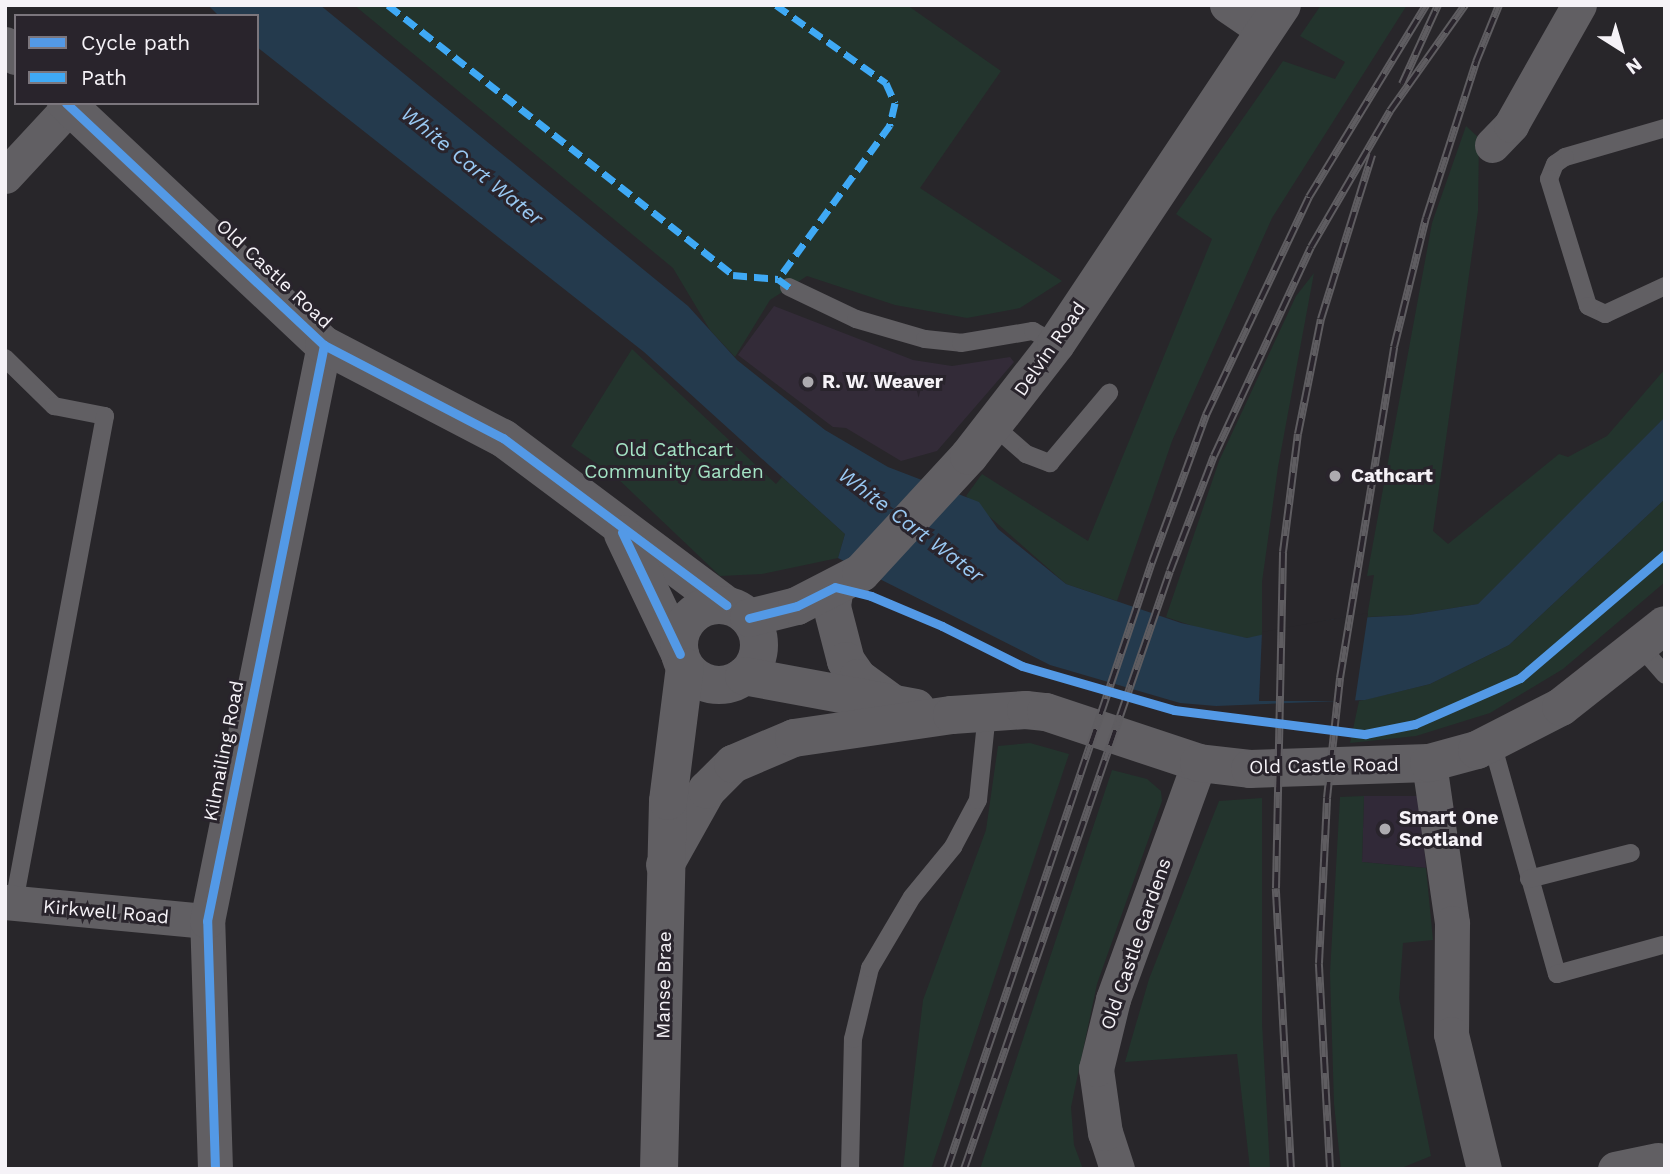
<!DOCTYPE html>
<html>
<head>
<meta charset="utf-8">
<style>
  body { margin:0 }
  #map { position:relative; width:1670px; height:1174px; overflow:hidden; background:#28262a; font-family:"Work Sans",sans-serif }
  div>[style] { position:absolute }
  .commercial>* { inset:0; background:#312938 }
  .built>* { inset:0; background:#332b38 }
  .green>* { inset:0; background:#23342d }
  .water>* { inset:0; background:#243a4d }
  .pier>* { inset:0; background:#28262a }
  .lane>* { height:18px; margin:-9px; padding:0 9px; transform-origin:9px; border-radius:9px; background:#615f63 }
  .street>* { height:35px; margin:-17.5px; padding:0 17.5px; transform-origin:17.5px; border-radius:17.5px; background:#615f63 }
  .secondary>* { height:38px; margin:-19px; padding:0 19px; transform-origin:19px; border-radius:19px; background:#615f63 }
  .secondary>.ring { margin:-19px; padding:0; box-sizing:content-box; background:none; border:38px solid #615f63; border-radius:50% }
  .rail>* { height:8px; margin-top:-4px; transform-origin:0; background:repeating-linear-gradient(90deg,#29242c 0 16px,#5f5d61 0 32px); box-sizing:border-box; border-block:2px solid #5f5d61 }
  .quiet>* { height:7px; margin-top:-3.5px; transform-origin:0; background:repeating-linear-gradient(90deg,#3fa9f5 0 14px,transparent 0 21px) }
  .cycleway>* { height:9px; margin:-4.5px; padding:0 4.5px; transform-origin:4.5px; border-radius:4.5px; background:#5399e6 }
  .dots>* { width:19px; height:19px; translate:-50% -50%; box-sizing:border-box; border:4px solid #29242c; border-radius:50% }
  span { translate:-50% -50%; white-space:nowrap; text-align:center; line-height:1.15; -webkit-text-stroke:6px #29242c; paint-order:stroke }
  .street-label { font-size:19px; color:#f5f2f7 }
  .poi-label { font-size:19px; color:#f5f2f7; font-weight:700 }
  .left { translate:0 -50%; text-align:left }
  .park-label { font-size:19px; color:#a4e4c5 }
  .water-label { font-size:21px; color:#99c8f2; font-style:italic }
  .frame { position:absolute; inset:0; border:7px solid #f5f2f7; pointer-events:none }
  .legend { position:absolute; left:14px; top:14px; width:245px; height:91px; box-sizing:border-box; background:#29242c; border:2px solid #7b767d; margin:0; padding:9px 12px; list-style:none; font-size:21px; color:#f5f2f7 }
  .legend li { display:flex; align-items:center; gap:14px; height:35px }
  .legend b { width:35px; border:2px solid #7b767d }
  .north { position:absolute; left:1586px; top:14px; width:70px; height:70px; -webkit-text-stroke:5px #29242c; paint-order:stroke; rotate:143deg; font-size:19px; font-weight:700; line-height:28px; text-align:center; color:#f5f2f7 }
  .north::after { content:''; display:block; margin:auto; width:24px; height:32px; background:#f5f2f7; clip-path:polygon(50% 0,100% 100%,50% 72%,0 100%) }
</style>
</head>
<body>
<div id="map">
  <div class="commercial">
    <div style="clip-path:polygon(1364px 796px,1420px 796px,1426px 868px,1362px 862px)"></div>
  </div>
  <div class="built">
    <div style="clip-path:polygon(774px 306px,913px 360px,952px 366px,1010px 357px,1014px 362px,937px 451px,901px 461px,846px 428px,833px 427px,738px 355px)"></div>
  </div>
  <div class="green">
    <div style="clip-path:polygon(354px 5px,907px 5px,1001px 71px,920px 188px,1062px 281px,1020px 308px,967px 318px,895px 305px,807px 276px,770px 300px,735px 357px,710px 330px,673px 268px)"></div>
    <div style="clip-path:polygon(1321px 5px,1407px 5px,1272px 218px,1172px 441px,1117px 601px,1066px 584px,966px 496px,982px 474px,1088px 541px,1212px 239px,1176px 214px,1283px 61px,1335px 79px,1345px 62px,1300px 36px)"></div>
    <div style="clip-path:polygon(1466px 126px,1479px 138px,1478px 211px,1433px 531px,1448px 544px,1559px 454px,1568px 457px,1607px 436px,1665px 369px,1665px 417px,1478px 604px,1410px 615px,1367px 617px,1374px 575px,1367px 576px,1432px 223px)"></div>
    <div style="clip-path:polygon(1314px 273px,1278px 467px,1262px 582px,1262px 636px,1247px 638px,1208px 631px,1166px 617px,1219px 461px,1296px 296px)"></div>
    <div style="clip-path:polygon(632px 349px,776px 484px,782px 477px,845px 534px,838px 558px,762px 574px,720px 576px,616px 477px,571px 446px)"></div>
    <div style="clip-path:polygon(1665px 499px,1665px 582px,1563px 669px,1490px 713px,1416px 736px,1350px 743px,1359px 701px,1430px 684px,1509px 645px)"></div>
    <div style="clip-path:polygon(1030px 743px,1069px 754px,931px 1169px,903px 1169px,923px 1000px,986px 830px,998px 746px)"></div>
    <div style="clip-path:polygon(1112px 770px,1147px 779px,1161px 791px,1162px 801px,1097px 984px,1071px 1107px,1074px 1145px,1083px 1169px,980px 1169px)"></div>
    <div style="clip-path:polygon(1364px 796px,1362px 862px,1426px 868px,1433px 940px,1403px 943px,1399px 998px,1431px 1156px,1399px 1169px,1341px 1169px,1334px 1104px,1330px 973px,1340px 797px)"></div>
    <div style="clip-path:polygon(1262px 798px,1262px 1023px,1270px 1169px,1250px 1169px,1237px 1054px,1125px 1062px,1149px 979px,1219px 801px)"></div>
  </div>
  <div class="water">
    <div style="clip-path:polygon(208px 5px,320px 5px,688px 306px,737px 360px,825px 430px,888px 467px,979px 502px,998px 529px,1066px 584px,1181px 623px,1247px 638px,1335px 619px,1410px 615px,1478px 604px,1665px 417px,1665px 499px,1509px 645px,1430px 684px,1365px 700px,1216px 706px,1180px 703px,1050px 665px,838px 558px,845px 534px,644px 352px,257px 47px,257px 16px,219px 16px)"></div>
  </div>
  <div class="pier">
    <div style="clip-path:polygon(1368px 613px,1355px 701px,1259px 701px,1262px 632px)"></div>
  </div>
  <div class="lane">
    <div style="left:1665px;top:128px;width:104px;rotate:163.8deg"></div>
    <div style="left:1565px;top:157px;width:12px;rotate:145deg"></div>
    <div style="left:1555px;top:164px;width:16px;rotate:112deg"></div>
    <div style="left:1549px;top:179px;width:133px;rotate:72.9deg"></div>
    <div style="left:1588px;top:306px;width:19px;rotate:25deg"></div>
    <div style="left:1605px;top:314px;width:66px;rotate:-25deg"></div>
    <div style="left:789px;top:287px;width:74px;rotate:25.5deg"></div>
    <div style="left:856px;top:319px;width:72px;rotate:16.2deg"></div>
    <div style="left:925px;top:339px;width:36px;rotate:6deg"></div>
    <div style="left:961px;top:343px;width:73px;rotate:-9.5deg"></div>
    <div style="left:1033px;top:331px;width:26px;rotate:29deg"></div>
    <div style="left:5px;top:358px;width:69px;rotate:44.4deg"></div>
    <div style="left:54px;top:406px;width:52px;rotate:11.1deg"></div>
    <div style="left:105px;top:416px;width:495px;rotate:100.6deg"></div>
    <div style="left:994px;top:426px;width:43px;rotate:41.2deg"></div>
    <div style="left:1026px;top:454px;width:26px;rotate:21deg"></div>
    <div style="left:1050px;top:463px;width:92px;rotate:-49.9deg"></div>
    <div style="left:1640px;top:646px;width:38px;rotate:49deg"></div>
    <div style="left:1492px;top:743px;width:240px;rotate:74.3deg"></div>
    <div style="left:1557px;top:974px;width:109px;rotate:-15.4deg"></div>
    <div style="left:1529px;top:879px;width:105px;rotate:-14.3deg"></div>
    <div style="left:850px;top:1169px;width:130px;rotate:-88.7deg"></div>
    <div style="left:853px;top:1039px;width:73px;rotate:-76.5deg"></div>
    <div style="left:870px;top:968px;width:82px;rotate:-59.4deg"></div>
    <div style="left:912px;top:897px;width:65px;rotate:-50.6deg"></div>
    <div style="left:953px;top:847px;width:53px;rotate:-62deg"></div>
    <div style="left:978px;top:800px;width:87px;rotate:-84.1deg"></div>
  </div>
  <div class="street">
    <div style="left:1227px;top:5px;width:46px;rotate:34.4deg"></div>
    <div style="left:1492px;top:145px;width:28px;rotate:-46deg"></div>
    <div style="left:1511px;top:125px;width:138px;rotate:-60.5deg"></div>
    <div style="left:5px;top:176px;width:96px;rotate:-47.1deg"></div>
    <div style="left:1429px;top:763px;width:162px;rotate:81.8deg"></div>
    <div style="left:1452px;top:923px;width:111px;rotate:90.5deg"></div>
    <div style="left:1451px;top:1034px;width:139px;rotate:76.3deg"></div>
    <div style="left:5px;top:902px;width:203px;rotate:5.4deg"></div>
    <div style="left:215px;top:1169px;width:248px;rotate:-91.8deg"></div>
    <div style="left:207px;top:921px;width:588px;rotate:-78.52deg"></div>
    <div style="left:1117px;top:1169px;width:38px;rotate:-108deg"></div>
    <div style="left:1105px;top:1133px;width:65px;rotate:-98deg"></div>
    <div style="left:1096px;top:1069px;width:72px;rotate:-76.3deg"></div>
    <div style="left:1113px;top:999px;width:251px;rotate:-70deg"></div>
    <div style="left:1615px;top:1169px;width:44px;rotate:-11.8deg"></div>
  </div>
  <div class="secondary">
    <div style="left:5px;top:46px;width:15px;rotate:42deg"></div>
    <div style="left:66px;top:103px;width:354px;rotate:43.2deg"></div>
    <div style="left:324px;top:345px;width:202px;rotate:27.5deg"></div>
    <div style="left:503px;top:438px;width:279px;rotate:36.8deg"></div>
    <div style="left:623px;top:534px;width:133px;rotate:64.6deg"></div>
    <div style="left:835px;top:587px;width:20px;rotate:99deg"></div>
    <div style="left:832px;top:607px;width:56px;rotate:75.5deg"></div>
    <div style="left:846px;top:661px;width:21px;rotate:55deg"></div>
    <div style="left:858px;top:678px;width:42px;rotate:36.3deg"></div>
    <div class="ring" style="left:679px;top:605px;width:42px;height:42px"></div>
    <div style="left:749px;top:618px;width:49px;rotate:-14deg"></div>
    <div style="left:797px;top:606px;width:72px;rotate:-27.3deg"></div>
    <div style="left:861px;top:573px;width:159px;rotate:-47.3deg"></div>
    <div style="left:969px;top:456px;width:142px;rotate:-52.2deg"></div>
    <div style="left:1056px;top:344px;width:407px;rotate:-56.3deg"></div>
    <div style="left:744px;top:676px;width:175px;rotate:10.5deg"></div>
    <div style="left:665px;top:865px;width:86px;rotate:-60.8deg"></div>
    <div style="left:707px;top:790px;width:37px;rotate:-45deg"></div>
    <div style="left:733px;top:764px;width:66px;rotate:-23.1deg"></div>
    <div style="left:794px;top:738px;width:160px;rotate:-8.3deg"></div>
    <div style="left:952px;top:715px;width:74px;rotate:-3.9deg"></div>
    <div style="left:1026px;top:710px;width:20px;rotate:6deg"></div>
    <div style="left:1046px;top:712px;width:161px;rotate:18.4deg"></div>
    <div style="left:1199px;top:763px;width:51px;rotate:6.7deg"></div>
    <div style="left:1250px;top:769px;width:179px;rotate:-1.9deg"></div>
    <div style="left:1429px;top:763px;width:50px;rotate:-15.2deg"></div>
    <div style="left:1477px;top:750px;width:94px;rotate:-27.1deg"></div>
    <div style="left:1561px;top:707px;width:132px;rotate:-38.3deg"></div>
    <div style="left:659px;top:1169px;width:368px;rotate:-88.6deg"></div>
    <div style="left:668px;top:801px;width:135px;rotate:-82.8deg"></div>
  </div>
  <div class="rail">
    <div style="left:1402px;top:84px;width:87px;rotate:-65.5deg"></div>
    <div style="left:947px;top:1169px;width:641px;rotate:-71.34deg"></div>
    <div style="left:1152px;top:562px;width:157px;rotate:-69.8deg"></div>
    <div style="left:1206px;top:415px;width:241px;rotate:-64.7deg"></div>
    <div style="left:1309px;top:197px;width:225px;rotate:-58.6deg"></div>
    <div style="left:964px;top:1169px;width:632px;rotate:-70.99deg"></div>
    <div style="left:1170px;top:571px;width:123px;rotate:-69.1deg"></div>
    <div style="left:1214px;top:456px;width:230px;rotate:-65.1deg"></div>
    <div style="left:1311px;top:247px;width:157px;rotate:-59.8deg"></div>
    <div style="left:1390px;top:111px;width:130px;rotate:-54.7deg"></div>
    <div style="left:1291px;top:1169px;width:281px;rotate:-93.1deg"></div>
    <div style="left:1276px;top:888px;width:336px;rotate:-88.8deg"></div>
    <div style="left:1283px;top:552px;width:119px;rotate:-82.8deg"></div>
    <div style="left:1298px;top:434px;width:117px;rotate:-78.7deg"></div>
    <div style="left:1321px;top:319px;width:172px;rotate:-72.7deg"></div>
    <div style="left:1330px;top:1169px;width:206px;rotate:-93.1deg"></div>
    <div style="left:1319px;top:963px;width:165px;rotate:-87.2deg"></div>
    <div style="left:1327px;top:798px;width:121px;rotate:-83.8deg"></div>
    <div style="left:1340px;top:678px;width:335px;rotate:-80.7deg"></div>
    <div style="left:1394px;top:347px;width:133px;rotate:-76.1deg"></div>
    <div style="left:1426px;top:218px;width:164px;rotate:-72.2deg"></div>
    <div style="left:1476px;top:62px;width:61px;rotate:-68deg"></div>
  </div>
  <div class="quiet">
    <div style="left:388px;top:5px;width:438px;rotate:38deg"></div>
    <div style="left:733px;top:275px;width:45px;rotate:5.1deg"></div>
    <div style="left:776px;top:5px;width:135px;rotate:35.3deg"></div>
    <div style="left:886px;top:83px;width:22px;rotate:66deg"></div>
    <div style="left:895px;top:103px;width:23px;rotate:103deg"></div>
    <div style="left:890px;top:125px;width:190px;rotate:126deg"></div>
    <div style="left:778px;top:279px;width:14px;rotate:36deg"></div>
  </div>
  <div class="cycleway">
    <div style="left:66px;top:103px;width:354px;rotate:43.2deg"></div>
    <div style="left:324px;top:345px;width:202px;rotate:27.5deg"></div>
    <div style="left:503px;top:438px;width:279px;rotate:36.8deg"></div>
    <div style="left:622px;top:532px;width:135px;rotate:64.6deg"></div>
    <div style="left:749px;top:618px;width:49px;rotate:-14deg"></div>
    <div style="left:797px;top:606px;width:42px;rotate:-26.6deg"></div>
    <div style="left:835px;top:587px;width:37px;rotate:14deg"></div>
    <div style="left:871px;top:596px;width:77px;rotate:22.9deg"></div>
    <div style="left:942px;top:626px;width:89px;rotate:26.6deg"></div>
    <div style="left:1022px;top:666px;width:158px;rotate:16.1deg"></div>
    <div style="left:1174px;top:710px;width:193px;rotate:7.2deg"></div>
    <div style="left:1365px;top:734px;width:51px;rotate:-11.3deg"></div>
    <div style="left:1415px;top:724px;width:115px;rotate:-23.7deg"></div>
    <div style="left:1520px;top:678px;width:191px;rotate:-40.5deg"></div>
    <div style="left:215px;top:1169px;width:248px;rotate:-91.8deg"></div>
    <div style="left:207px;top:921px;width:588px;rotate:-78.52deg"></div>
  </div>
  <div class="dots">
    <div style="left:808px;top:382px;background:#adabaf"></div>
    <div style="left:1335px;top:476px;background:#adabaf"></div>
    <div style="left:1385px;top:829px;background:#adabaf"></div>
  </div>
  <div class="street-label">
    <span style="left:274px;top:274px;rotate:43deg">Old Castle Road</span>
    <span style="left:1050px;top:349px;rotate:-55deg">Delvin Road</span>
    <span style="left:224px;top:751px;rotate:-79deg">Kilmailing Road</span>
    <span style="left:1324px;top:766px;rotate:-1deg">Old Castle Road</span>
    <span style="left:106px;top:912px;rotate:5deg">Kirkwell Road</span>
    <span style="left:1136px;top:944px;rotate:-71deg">Old Castle Gardens</span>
    <span style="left:664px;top:985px;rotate:-89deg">Manse Brae</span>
  </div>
  <div class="poi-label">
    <span class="left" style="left:822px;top:382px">R. W. Weaver</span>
    <span class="left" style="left:1351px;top:476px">Cathcart</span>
    <span class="left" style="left:1399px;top:829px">Smart One<br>Scotland</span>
  </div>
  <div class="park-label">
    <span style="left:674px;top:461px">Old Cathcart<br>Community Garden</span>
  </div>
  <div class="water-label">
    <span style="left:472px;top:166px;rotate:39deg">White Cart Water</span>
    <span style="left:911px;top:525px;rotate:37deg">White Cart Water</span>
  </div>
  <div class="frame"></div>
  <ul class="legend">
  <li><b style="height:9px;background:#5399e6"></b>Cycle path</li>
  <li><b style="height:9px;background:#3fa9f5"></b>Path</li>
  </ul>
  <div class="north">N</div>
</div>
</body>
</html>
